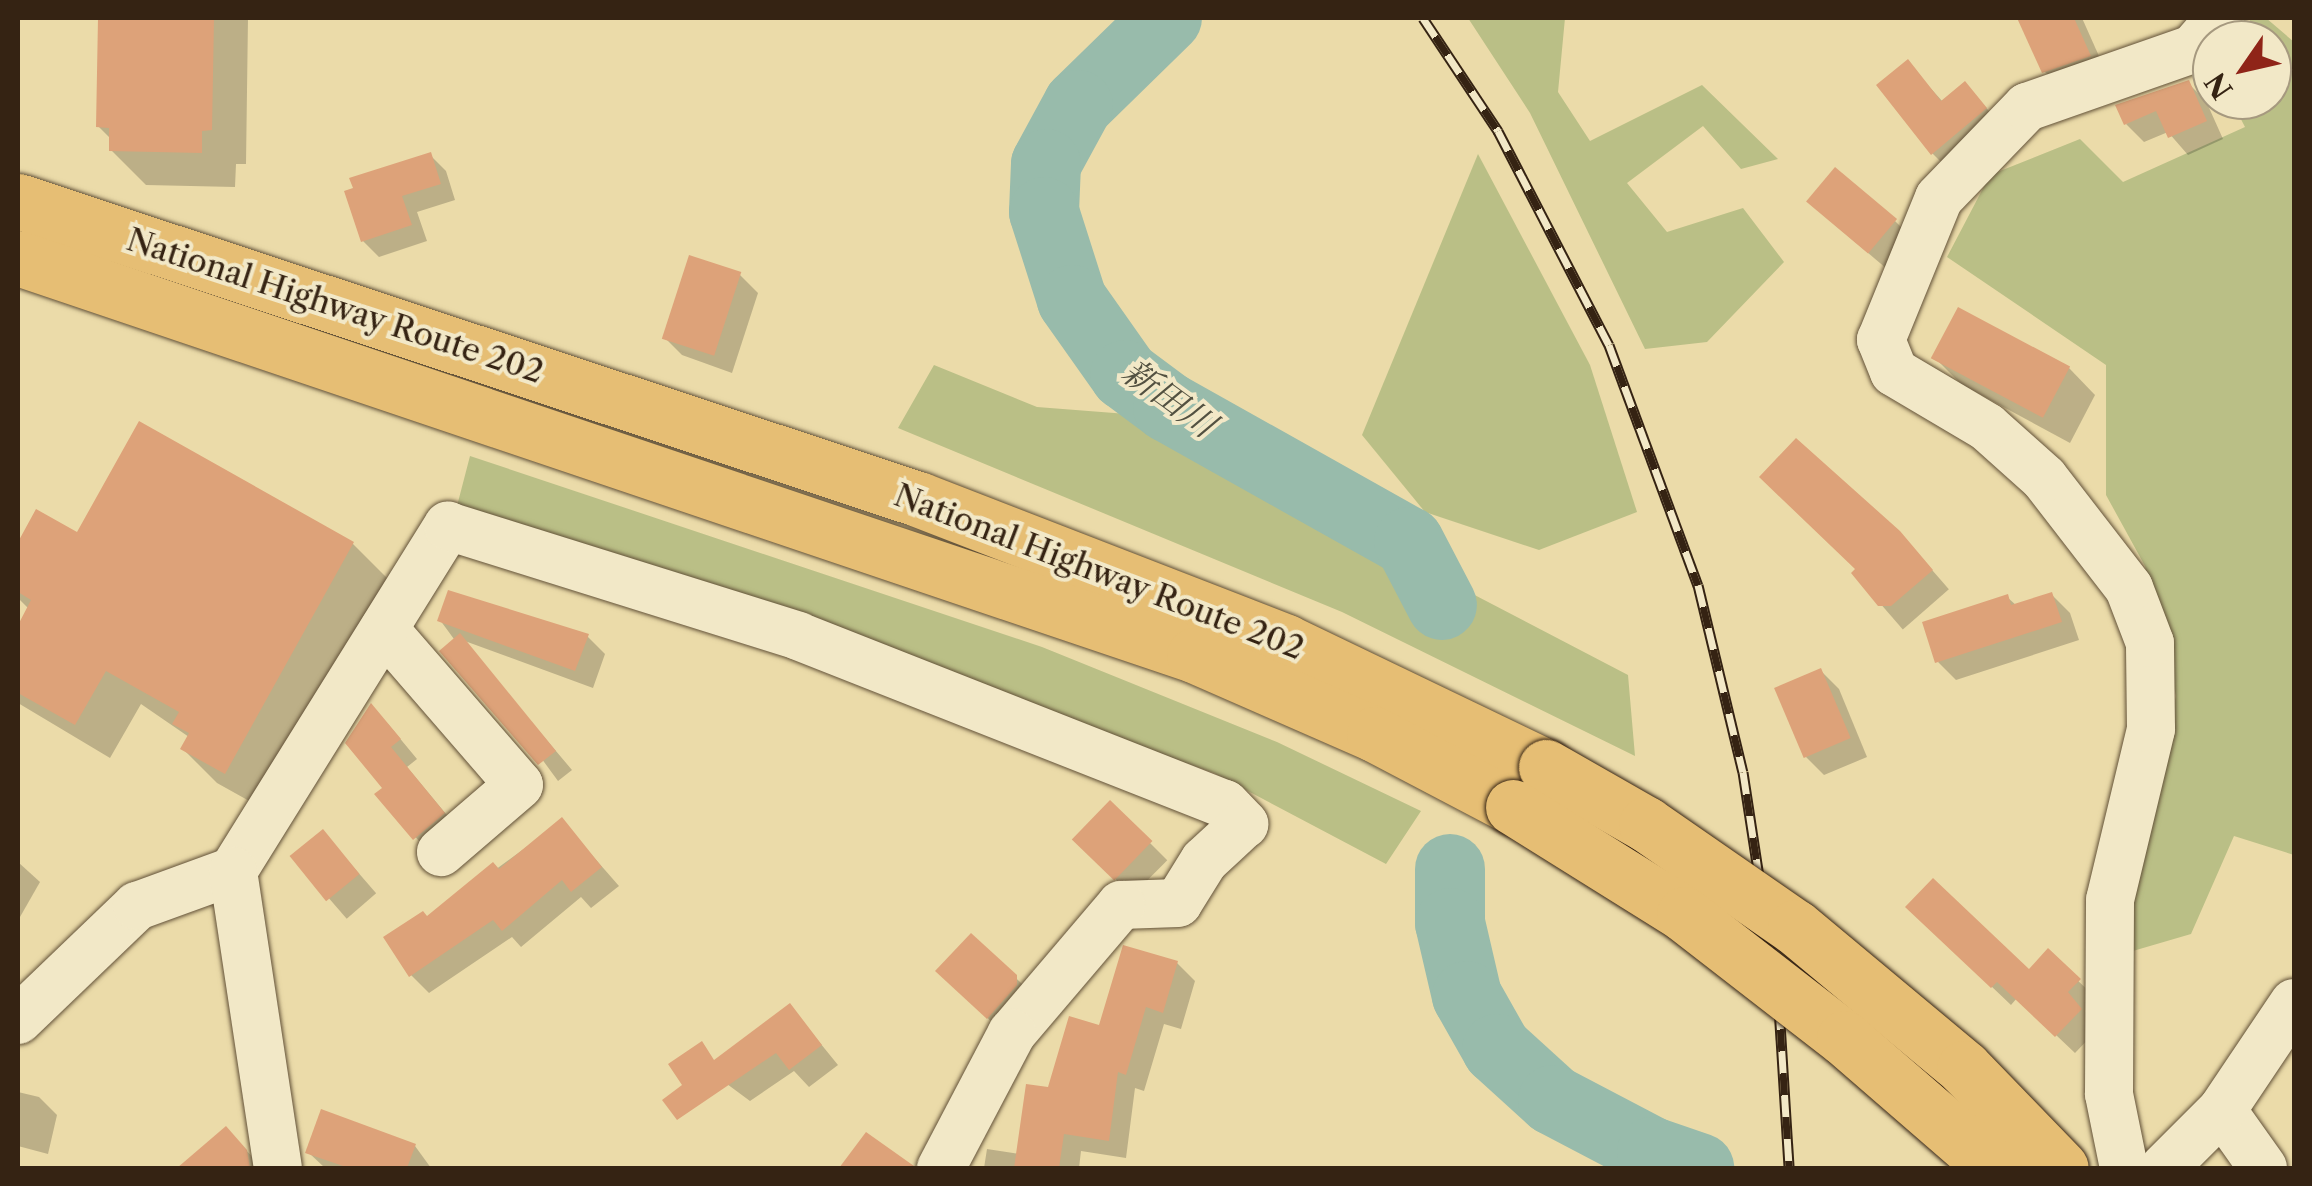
<!DOCTYPE html>
<html>
<head>
<meta charset="utf-8">
<style>
  body { margin:0 }
  #map { position:relative; width:2312px; height:1186px; overflow:hidden; background:#ebdba9; font-family:"Libre Caslon Text","Noto Serif JP",serif }
  div>[style] { position:absolute }
  .green>* { inset:0; background:#babf86 }
  .shadow>* { inset:0; background:#0003; transform-origin:0 0 }
  .river>* { height:70px; margin:-35px; padding:0 35px; transform-origin:35px; border-radius:35px; background:#98bbab }
  .building>* { inset:0; background:#dda279; transform-origin:0 0 }
  .roads { filter:drop-shadow(0 0 2px #625138) drop-shadow(0 0 2px #625138) }
  .street>* { height:48px; margin:-24px; padding:0 24px; transform-origin:24px; border-radius:24px; background:#f2e8c7 }
  .highway>* { height:55px; margin:-27.5px; padding:0 27.5px; transform-origin:27.5px; border-radius:27.5px; background:#e6be74 }
  .rail>* { height:11px; margin-top:-5.5px; transform-origin:0; background:repeating-linear-gradient(90deg,#f2e8c7 0 22px,#352313 0 44px); box-sizing:border-box; border-block:2px solid #352313 }
  .bridges { filter:drop-shadow(0 0 2px #352313) drop-shadow(0 0 2px #352313) }
  .highway-bridge>* { height:55px; margin:-27.5px; padding:0 27.5px; transform-origin:27.5px; border-radius:27.5px; background:#e6be74 }
  span { translate:-50% -50%; white-space:nowrap; text-align:center; line-height:1.15; -webkit-text-stroke:8px #f2e8c7; paint-order:stroke }
  .street-label { font-size:32px; color:#352313 }
  .water-label { font-size:35px; color:#535141; font-style:italic }
  .frame { position:absolute; inset:0; border:20px solid #352313; pointer-events:none }
  .north { position:absolute; left:2192px; top:20px; width:100px; height:100px; box-sizing:border-box; background:#f2e8c7; border:2px solid #a6997f; border-radius:50%; rotate:236deg; font-size:28px; font-weight:700; line-height:40px; text-align:center; color:#352313 }
  .north::after { content:''; display:block; margin:auto; width:35px; height:45px; background:#8f2418; clip-path:polygon(50% 0,100% 100%,50% 72%,0 100%) }
</style>
</head>
<body>
<div id="map">
  <div class="green">
    <div style="clip-path:polygon(1468px 18px,1565px 18px,1558px 92px,1590px 141px,1702px 85px,1778px 159px,1741px 169px,1703px 126px,1627px 183px,1667px 232px,1743px 208px,1784px 262px,1707px 342px,1645px 349px,1530px 113px)"></div>
    <div style="clip-path:polygon(2252px 18px,2266px 18px,2294px 42px,2294px 855px,2234px 836px,2191px 934px,2126px 953px,2134px 872px,2176px 696px,2145px 566px,2106px 495px,2106px 365px,1947px 257px,1990px 175px,2080px 139px,2123px 182px,2245px 127px,2231px 100px,2272px 100px,2272px 40px,2234px 40px)"></div>
    <div style="clip-path:polygon(1478px 154px,1590px 365px,1637px 512px,1539px 550px,1425px 512px,1362px 435px)"></div>
    <div style="clip-path:polygon(934px 365px,1037px 407px,1127px 414px,1628px 675px,1635px 756px,1342px 612px,898px 428px)"></div>
    <div style="clip-path:polygon(470px 456px,1042px 647px,1277px 742px,1421px 811px,1386px 864px,1214px 773px,457px 506px)"></div>
  </div>
  <div class="shadow">
    <div style="clip-path:polygon(103px 18px,248px 18px,246px 164px,236px 164px,235px 187px,146px 185px,111px 150px,111px 139px,98px 126px)"></div>
    <div style="clip-path:polygon(2020px 18px,2082px 18px,2107px 74px,2062px 89px,2044px 71px)"></div>
    <div style="clip-path:polygon(1908px 63px,1943px 102px,1965px 84px,2004px 128px,1950px 171px,1932px 153px)"></div>
    <div style="clip-path:polygon(2188px 83px,2206px 101px,2223px 139px,2188px 155px,2168px 132px,2144px 142px,2126px 124px)"></div>
    <div style="clip-path:polygon(430px 155px,446px 171px,455px 200px,417px 212px,427px 241px,379px 257px,363px 241px)"></div>
    <div style="clip-path:polygon(1828px 219px,1895px 221px,1913px 239px,1887px 269px)"></div>
    <div style="clip-path:polygon(740px 275px,758px 293px,732px 373px,682px 355px,664px 337px)"></div>
    <div style="clip-path:polygon(1934px 357px,2069px 368px,2095px 395px,2070px 443px,1961px 384px)"></div>
    <div style="clip-path:polygon(37px 512px,78px 535px,353px 544px,387px 578px,260px 807px,217px 783px,183px 749px,189px 737px,141px 704px,110px 758px,18px 703px,18px 630px,29px 609px,18px 598px,18px 548px)"></div>
    <div style="left:1899px;top:532px;width:76px;height:61px;rotate:49deg"></div>
    <div style="clip-path:polygon(2052px 595px,2070px 613px,2079px 640px,1956px 680px,1938px 662px,2007px 597px,2017px 606px)"></div>
    <div style="clip-path:polygon(440px 620px,587px 636px,605px 654px,593px 688px,462px 640px,572px 770px,558px 781px)"></div>
    <div style="clip-path:polygon(1821px 671px,1839px 689px,1867px 757px,1824px 775px,1806px 757px)"></div>
    <div style="clip-path:polygon(388px 724px,417px 759px,407px 767px,461px 832px,433px 857px,378px 794px,385px 788px)"></div>
    <div style="left:1110px;top:803px;width:81px;height:50px;rotate:45deg"></div>
    <div style="clip-path:polygon(562px 821px,619px 886px,591px 908px,581px 897px,521px 947px,512px 937px,429px 993px,411px 975px,428px 919px)"></div>
    <div style="left:323px;top:832px;width:81px;height:39px;rotate:49deg"></div>
    <div style="clip-path:polygon(18px 862px,40px 882px,20px 917px,18px 916px)"></div>
    <div style="clip-path:polygon(1927px 925px,2029px 972px,2048px 952px,2097px 999px,2085px 1011px,2098px 1029px,2075px 1053px,2017px 998px,2011px 1005px)"></div>
    <div style="clip-path:polygon(971px 936px,1038px 999px,1006px 1035px,956px 989px)"></div>
    <div style="clip-path:polygon(1177px 963px,1195px 981px,1181px 1029px,1164px 1024px,1144px 1091px,1135px 1088px,1126px 1158px,1081px 1151px,1079px 1168px,984px 1168px,987px 1149px,1019px 1154px,1050px 1090px,1101px 1028px)"></div>
    <div style="clip-path:polygon(790px 1006px,838px 1065px,809px 1087px,794px 1071px,750px 1101px,727px 1084px)"></div>
    <div style="clip-path:polygon(18px 1092px,39px 1097px,57px 1115px,48px 1154px,18px 1146px)"></div>
    <div style="clip-path:polygon(415px 1146px,431px 1168px,325px 1168px,308px 1152px)"></div>
    <div style="clip-path:polygon(243px 1147px,263px 1168px,212px 1168px,199px 1153px)"></div>
  </div>
  <div class="river">
    <div style="left:1167px;top:18px;width:124px;rotate:135.7deg"></div>
    <div style="left:1078px;top:105px;width:67px;rotate:118.5deg"></div>
    <div style="left:1046px;top:164px;width:48px;rotate:92.4deg"></div>
    <div style="left:1044px;top:212px;width:92px;rotate:72.3deg"></div>
    <div style="left:1072px;top:300px;width:92px;rotate:54.8deg"></div>
    <div style="left:1125px;top:375px;width:54px;rotate:36.7deg"></div>
    <div style="left:1168px;top:407px;width:276px;rotate:29.3deg"></div>
    <div style="left:1409px;top:542px;width:71px;rotate:62.4deg"></div>
    <div style="left:1450px;top:869px;width:54px;rotate:90deg"></div>
    <div style="left:1450px;top:923px;width:75px;rotate:76.9deg"></div>
    <div style="left:1467px;top:996px;width:61px;rotate:60.5deg"></div>
    <div style="left:1497px;top:1049px;width:76px;rotate:42.3deg"></div>
    <div style="left:1553px;top:1100px;width:112px;rotate:27.7deg"></div>
    <div style="left:1652px;top:1152px;width:50px;rotate:18.8deg"></div>
  </div>
  <div class="building">
    <div style="clip-path:polygon(98px 18px,214px 18px,212px 130px,202px 131px,202px 153px,109px 151px,109px 128px,96px 127px)"></div>
    <div style="clip-path:polygon(2017px 18px,2074px 18px,2091px 56px,2042px 73px)"></div>
    <div style="clip-path:polygon(1908px 59px,1941px 101px,1965px 81px,1987px 108px,1931px 155px,1876px 85px)"></div>
    <div style="clip-path:polygon(2189px 80px,2207px 121px,2168px 138px,2156px 111px,2124px 125px,2115px 105px)"></div>
    <div style="clip-path:polygon(431px 152px,441px 184px,402px 196px,412px 225px,361px 242px,344px 191px,353px 188px,349px 178px)"></div>
    <div style="left:1835px;top:167px;width:81px;height:45px;rotate:40deg"></div>
    <div style="left:689px;top:255px;width:55px;height:88px;rotate:18deg"></div>
    <div style="left:1958px;top:307px;width:127px;height:58px;rotate:28deg"></div>
    <div style="clip-path:polygon(139px 421px,354px 542px,225px 774px,180px 749px,189px 733px,172px 724px,179px 712px,106px 671px,75px 725px,18px 693px,18px 625px,31px 600px,18px 592px,18px 542px,36px 509px,77px 532px)"></div>
    <div style="clip-path:polygon(1796px 438px,1900px 531px,1933px 570px,1891px 606px,1878px 606px,1851px 573px,1855px 569px,1759px 477px)"></div>
    <div style="clip-path:polygon(448px 590px,589px 634px,575px 671px,437px 621px)"></div>
    <div style="clip-path:polygon(2052px 592px,2062px 622px,1935px 663px,1922px 622px,2008px 594px,2011px 605px)"></div>
    <div style="clip-path:polygon(460px 633px,556px 751px,538px 765px,439px 651px)"></div>
    <div style="left:1821px;top:668px;width:76px;height:51px;rotate:67deg"></div>
    <div style="clip-path:polygon(371px 703px,401px 739px,391px 747px,445px 813px,413px 840px,374px 794px,382px 788px,345px 743px)"></div>
    <div style="left:1110px;top:800px;width:59px;height:55px;rotate:44deg"></div>
    <div style="clip-path:polygon(562px 817px,602px 867px,571px 892px,562px 880px,502px 931px,493px 920px,409px 977px,383px 937px,423px 911px,427px 916px,493px 862px,499px 869px)"></div>
    <div style="left:323px;top:829px;width:58px;height:43px;rotate:51deg"></div>
    <div style="clip-path:polygon(1933px 878px,2029px 969px,2048px 948px,2081px 979px,2068px 992px,2082px 1009px,2055px 1037px,1997px 982px,1991px 988px,1905px 907px)"></div>
    <div style="clip-path:polygon(971px 933px,1017px 975px,1017px 985px,987px 1019px,935px 971px)"></div>
    <div style="clip-path:polygon(1123px 945px,1178px 961px,1163px 1013px,1146px 1007px,1126px 1075px,1118px 1072px,1109px 1141px,1064px 1134px,1059px 1168px,1014px 1168px,1026px 1084px,1048px 1087px,1069px 1016px,1099px 1025px)"></div>
    <div style="clip-path:polygon(790px 1003px,822px 1045px,789px 1070px,776px 1053px,677px 1120px,662px 1100px,682px 1085px,668px 1064px,702px 1041px,714px 1060px)"></div>
    <div style="clip-path:polygon(321px 1109px,416px 1144px,407px 1168px,349px 1168px,305px 1153px)"></div>
    <div style="clip-path:polygon(226px 1126px,247px 1150px,250px 1168px,177px 1168px)"></div>
    <div style="clip-path:polygon(866px 1132px,914px 1166px,914px 1168px,839px 1168px)"></div>
  </div>
  <div class="roads">
    <div class="street">
      <div style="left:384px;top:629px;width:206px;rotate:49.1deg"></div>
      <div style="left:519px;top:785px;width:103px;rotate:139.3deg"></div>
      <div style="left:233px;top:871px;width:407px;rotate:-58.1deg"></div>
      <div style="left:448px;top:526px;width:367px;rotate:17.4deg"></div>
      <div style="left:798px;top:636px;width:459px;rotate:21.5deg"></div>
      <div style="left:1225px;top:804px;width:28px;rotate:46deg"></div>
      <div style="left:1244px;top:824px;width:54px;rotate:137.2deg"></div>
      <div style="left:1204px;top:861px;width:49px;rotate:121.8deg"></div>
      <div style="left:1178px;top:903px;width:57px;rotate:178deg"></div>
      <div style="left:1121px;top:905px;width:168px;rotate:130.4deg"></div>
      <div style="left:1012px;top:1033px;width:153px;rotate:117.7deg"></div>
      <div style="left:18px;top:1020px;width:165px;rotate:-43.8deg"></div>
      <div style="left:137px;top:906px;width:102px;rotate:-20deg"></div>
      <div style="left:233px;top:871px;width:300px;rotate:81.4deg"></div>
      <div style="left:2222px;top:1110px;width:71px;rotate:54.7deg"></div>
      <div style="left:2124px;top:1168px;width:76px;rotate:-101.5deg"></div>
      <div style="left:2109px;top:1094px;width:194px;rotate:-89.7deg"></div>
      <div style="left:2110px;top:900px;width:176px;rotate:-76.5deg"></div>
      <div style="left:2151px;top:729px;width:86px;rotate:-90.7deg"></div>
      <div style="left:2150px;top:643px;width:59px;rotate:-110.9deg"></div>
      <div style="left:2129px;top:588px;width:139px;rotate:-127.7deg"></div>
      <div style="left:2044px;top:478px;width:76px;rotate:-138.2deg"></div>
      <div style="left:1987px;top:427px;width:108px;rotate:-149.4deg"></div>
      <div style="left:1894px;top:372px;width:35px;rotate:-112deg"></div>
      <div style="left:1881px;top:340px;width:153px;rotate:-67.8deg"></div>
      <div style="left:1939px;top:198px;width:127px;rotate:-46deg"></div>
      <div style="left:2027px;top:107px;width:176px;rotate:-19.3deg"></div>
      <div style="left:2193px;top:49px;width:41px;rotate:-48.9deg"></div>
      <div style="left:2164px;top:1168px;width:82px;rotate:-45deg"></div>
      <div style="left:2222px;top:1110px;width:129px;rotate:-56.1deg"></div>
    </div>
    <div class="highway">
      <div style="left:18px;top:201px;width:948px;rotate:18.32deg"></div>
      <div style="left:918px;top:499px;width:395px;rotate:21.2deg"></div>
      <div style="left:1286px;top:642px;width:288px;rotate:25.7deg"></div>
      <div style="left:18px;top:258px;width:1241px;rotate:18.65deg"></div>
      <div style="left:1194px;top:655px;width:197px;rotate:23.7deg"></div>
      <div style="left:1374px;top:734px;width:157px;rotate:27.7deg"></div>
    </div>
  </div>
  <div class="rail">
    <div style="left:1423px;top:18px;width:136px;rotate:56.4deg"></div>
    <div style="left:1498px;top:131px;width:241px;rotate:62.6deg"></div>
    <div style="left:1609px;top:345px;width:256px;rotate:69.7deg"></div>
    <div style="left:1698px;top:585px;width:192px;rotate:76.5deg"></div>
    <div style="left:1743px;top:772px;width:238px;rotate:81.3deg"></div>
    <div style="left:1779px;top:1007px;width:161px;rotate:86.4deg"></div>
  </div>
  <div class="bridges">
    <div class="highway-bridge">
      <div style="left:1546px;top:767px;width:115px;rotate:29.7deg"></div>
      <div style="left:1646px;top:824px;width:181px;rotate:34.7deg"></div>
      <div style="left:1795px;top:927px;width:220px;rotate:39.8deg"></div>
      <div style="left:1964px;top:1068px;width:139px;rotate:45.9deg"></div>
      <div style="left:1513px;top:807px;width:202px;rotate:32deg"></div>
      <div style="left:1684px;top:914px;width:202px;rotate:37.8deg"></div>
      <div style="left:1844px;top:1038px;width:198px;rotate:40.9deg"></div>
    </div>
  </div>
  <div class="street-label">
    <span style="left:335px;top:306px;rotate:18deg">National Highway Route 202</span>
    <span style="left:1099px;top:572px;rotate:21deg">National Highway Route 202</span>
  </div>
  <div class="water-label">
    <span style="left:1169px;top:398px;rotate:36deg">新田川</span>
  </div>
  <div class="frame"></div>
  <div class="north">N</div>
</div>
</body>
</html>
